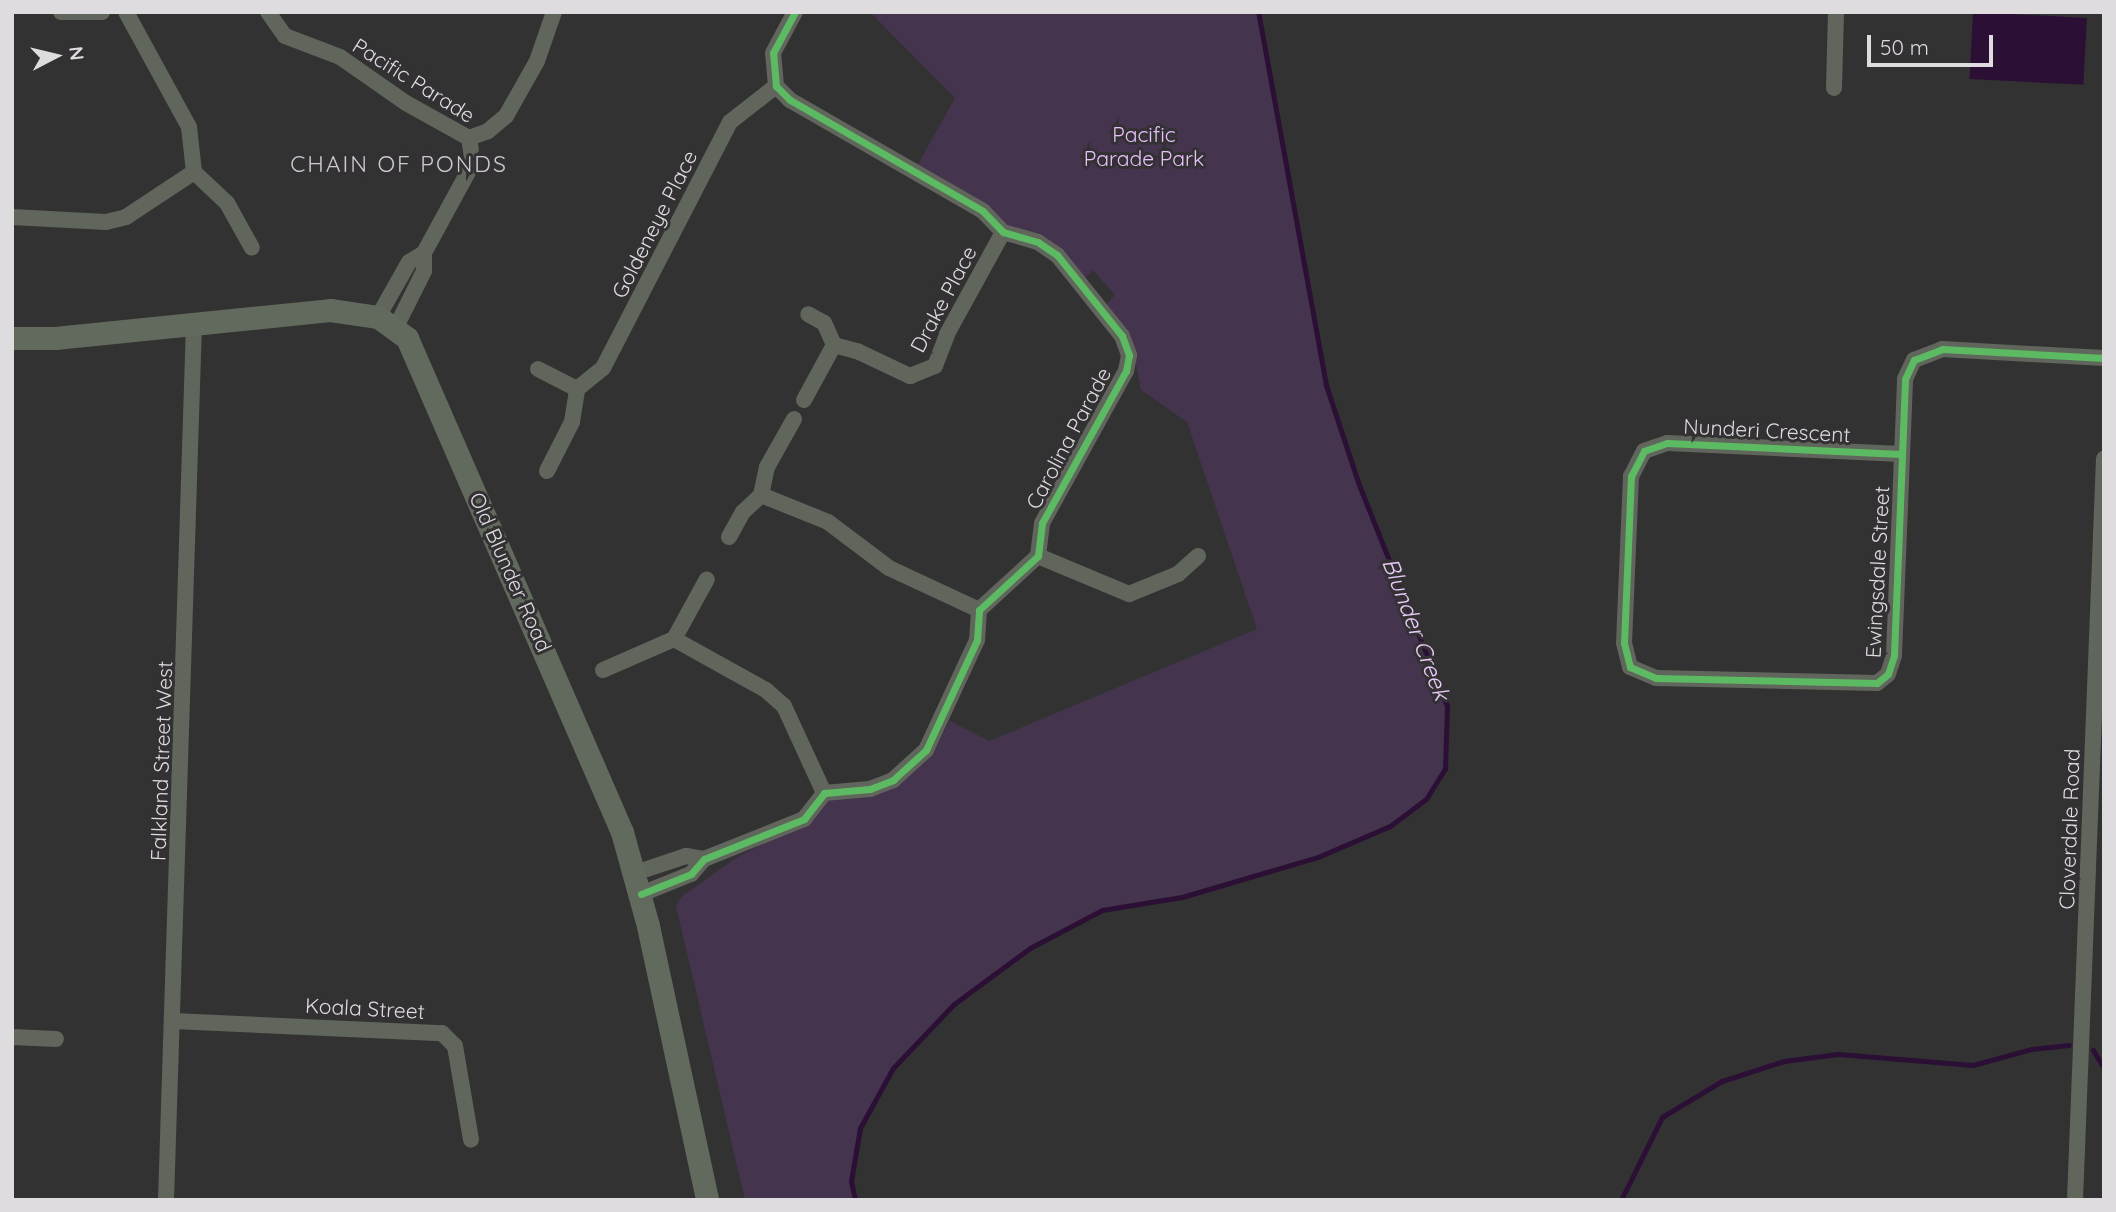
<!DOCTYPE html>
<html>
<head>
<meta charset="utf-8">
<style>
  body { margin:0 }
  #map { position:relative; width:2116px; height:1212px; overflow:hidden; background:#333233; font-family:Quicksand,sans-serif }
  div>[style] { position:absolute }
  .green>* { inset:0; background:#45344d }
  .water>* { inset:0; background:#2b0f35; transform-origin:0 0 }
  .stream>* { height:5px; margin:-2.5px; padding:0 2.5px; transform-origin:2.5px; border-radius:2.5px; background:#2b0f35 }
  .street>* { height:16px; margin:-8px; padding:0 8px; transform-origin:8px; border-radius:8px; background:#60665c }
  .secondary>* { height:23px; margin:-11.5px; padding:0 11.5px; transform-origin:11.5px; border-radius:11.5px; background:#626a5d }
  .cycleway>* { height:7px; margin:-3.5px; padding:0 3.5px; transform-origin:3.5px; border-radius:3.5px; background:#5cba63 }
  span { translate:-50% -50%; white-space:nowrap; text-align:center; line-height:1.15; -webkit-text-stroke:6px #333134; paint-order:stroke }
  .street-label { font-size:21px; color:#dedcde }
  .park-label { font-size:21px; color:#e8c0fa }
  .neighbourhood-label { font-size:23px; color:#cecbcf; letter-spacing:2px }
  .water-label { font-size:23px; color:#e8caf6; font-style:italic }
  .frame { position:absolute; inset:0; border:14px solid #dedcde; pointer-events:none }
  .north { position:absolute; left:21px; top:21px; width:70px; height:70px; -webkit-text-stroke:5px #333134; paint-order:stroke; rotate:83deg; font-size:19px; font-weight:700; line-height:28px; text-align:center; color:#dedcde }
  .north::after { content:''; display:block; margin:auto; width:24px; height:32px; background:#dedcde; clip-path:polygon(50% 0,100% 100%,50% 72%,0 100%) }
  .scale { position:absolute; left:1867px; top:35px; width:126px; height:32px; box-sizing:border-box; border:4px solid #dedcde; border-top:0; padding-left:9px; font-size:21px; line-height:24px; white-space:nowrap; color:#dedcde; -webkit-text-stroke:5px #333134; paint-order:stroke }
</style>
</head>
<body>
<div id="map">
  <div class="green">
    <div style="clip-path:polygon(870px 12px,1258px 12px,1326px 385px,1358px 482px,1447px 706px,1445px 769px,1426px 799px,1390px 826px,1318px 856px,1182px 897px,1102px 910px,1030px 948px,954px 1004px,893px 1068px,860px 1128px,852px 1181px,855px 1200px,745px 1200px,676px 906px,681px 897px,733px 860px,802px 822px,828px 800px,889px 787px,908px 777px,934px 750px,950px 721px,989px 741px,1257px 629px,1187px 422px,1141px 390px,1130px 333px,1105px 305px,1115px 295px,1093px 270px,1083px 280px,917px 166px,955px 98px)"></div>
  </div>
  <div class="water">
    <div style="left:1973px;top:12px;width:114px;height:67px;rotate:3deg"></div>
  </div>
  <div class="stream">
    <div style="left:2093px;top:1050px;width:21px;rotate:59deg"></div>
    <div style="left:855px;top:1200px;width:19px;rotate:-102deg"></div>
    <div style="left:851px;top:1181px;width:54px;rotate:-80.4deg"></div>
    <div style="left:860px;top:1128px;width:68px;rotate:-61.2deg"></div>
    <div style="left:893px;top:1068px;width:88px;rotate:-46.4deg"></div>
    <div style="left:954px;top:1004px;width:94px;rotate:-36.4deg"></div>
    <div style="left:1030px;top:948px;width:81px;rotate:-27.8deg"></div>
    <div style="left:1102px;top:910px;width:81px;rotate:-9.2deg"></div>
    <div style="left:1182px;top:897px;width:142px;rotate:-16.4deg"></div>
    <div style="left:1318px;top:857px;width:78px;rotate:-23.3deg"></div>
    <div style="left:1390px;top:826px;width:45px;rotate:-36.9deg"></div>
    <div style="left:1426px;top:799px;width:36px;rotate:-58deg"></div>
    <div style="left:1445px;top:769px;width:63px;rotate:-88.2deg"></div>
    <div style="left:1447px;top:706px;width:241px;rotate:-111.7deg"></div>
    <div style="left:1358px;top:482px;width:102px;rotate:-108.3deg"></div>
    <div style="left:1326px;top:385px;width:379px;rotate:-100.3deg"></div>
    <div style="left:1621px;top:1200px;width:93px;rotate:-63.7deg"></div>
    <div style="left:1662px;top:1117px;width:70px;rotate:-31deg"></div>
    <div style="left:1722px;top:1081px;width:65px;rotate:-17.9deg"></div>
    <div style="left:1784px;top:1061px;width:54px;rotate:-7.4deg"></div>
    <div style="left:1838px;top:1054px;width:135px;rotate:4.7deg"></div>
    <div style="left:1973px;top:1065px;width:60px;rotate:-15.4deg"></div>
    <div style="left:2031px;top:1049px;width:38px;rotate:-6deg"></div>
  </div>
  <div class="street">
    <div style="left:61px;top:12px;width:41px"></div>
    <div style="left:268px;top:12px;width:29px;rotate:55deg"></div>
    <div style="left:285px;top:36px;width:59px;rotate:20.9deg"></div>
    <div style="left:340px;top:57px;width:80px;rotate:34.9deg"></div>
    <div style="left:406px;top:103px;width:72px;rotate:29.1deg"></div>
    <div style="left:469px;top:138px;width:25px;rotate:81deg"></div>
    <div style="left:473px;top:163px;width:102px;rotate:118.6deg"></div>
    <div style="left:424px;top:253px;width:17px;rotate:149deg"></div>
    <div style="left:409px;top:262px;width:63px;rotate:119.4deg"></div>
    <div style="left:1834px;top:88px;width:76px;rotate:-88.5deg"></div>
    <div style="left:469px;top:138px;width:20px;rotate:-20deg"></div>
    <div style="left:488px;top:131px;width:23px;rotate:-40deg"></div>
    <div style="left:506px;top:116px;width:63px;rotate:-60.6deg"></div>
    <div style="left:537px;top:61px;width:52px;rotate:-70.9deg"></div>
    <div style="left:194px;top:172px;width:45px;rotate:43.2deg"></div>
    <div style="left:227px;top:203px;width:51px;rotate:60.9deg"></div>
    <div style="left:12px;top:217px;width:94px;rotate:3deg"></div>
    <div style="left:106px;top:222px;width:21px;rotate:-14deg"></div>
    <div style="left:126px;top:217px;width:82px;rotate:-33.5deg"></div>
    <div style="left:194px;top:172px;width:45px;rotate:-96.3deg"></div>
    <div style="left:189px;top:127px;width:131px;rotate:-118.7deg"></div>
    <div style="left:396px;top:327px;width:63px;rotate:-63.4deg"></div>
    <div style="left:424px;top:271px;width:18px;rotate:-90deg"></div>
    <div style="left:834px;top:345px;width:24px;rotate:15deg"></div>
    <div style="left:857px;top:351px;width:59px;rotate:25.3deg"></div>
    <div style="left:910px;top:376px;width:27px;rotate:-22deg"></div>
    <div style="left:935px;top:366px;width:34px;rotate:-69deg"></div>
    <div style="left:947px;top:334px;width:116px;rotate:-61.2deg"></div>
    <div style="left:538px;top:369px;width:44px;rotate:27.1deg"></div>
    <div style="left:804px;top:400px;width:63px;rotate:-61.4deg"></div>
    <div style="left:834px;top:345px;width:24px;rotate:-114deg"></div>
    <div style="left:824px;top:323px;width:18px;rotate:-151deg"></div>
    <div style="left:1901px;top:454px;width:234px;rotate:-177.3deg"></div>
    <div style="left:1667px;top:443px;width:24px;rotate:161deg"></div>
    <div style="left:1644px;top:451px;width:28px;rotate:117deg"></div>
    <div style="left:1631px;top:476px;width:167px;rotate:92.4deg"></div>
    <div style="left:1624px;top:643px;width:25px;rotate:76deg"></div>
    <div style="left:1630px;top:667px;width:28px;rotate:23deg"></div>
    <div style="left:1656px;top:678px;width:221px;rotate:1.3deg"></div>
    <div style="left:1877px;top:683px;width:14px;rotate:-39deg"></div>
    <div style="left:1888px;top:674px;width:20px;rotate:-72deg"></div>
    <div style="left:1894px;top:655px;width:276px;rotate:-87.7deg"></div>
    <div style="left:1905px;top:379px;width:21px;rotate:-65deg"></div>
    <div style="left:1914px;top:360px;width:30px;rotate:-21deg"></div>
    <div style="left:1942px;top:349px;width:162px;rotate:3.2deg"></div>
    <div style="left:547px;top:471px;width:55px;rotate:-63deg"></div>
    <div style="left:572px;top:422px;width:33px;rotate:-81deg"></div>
    <div style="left:577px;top:389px;width:33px;rotate:-39deg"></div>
    <div style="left:603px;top:368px;width:277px;rotate:-62.7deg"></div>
    <div style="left:730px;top:122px;width:58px;rotate:-38deg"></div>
    <div style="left:761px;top:495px;width:72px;rotate:21.9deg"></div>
    <div style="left:828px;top:522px;width:76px;rotate:37deg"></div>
    <div style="left:889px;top:568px;width:99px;rotate:25deg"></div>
    <div style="left:729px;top:537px;width:29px;rotate:-61deg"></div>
    <div style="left:743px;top:512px;width:25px;rotate:-43deg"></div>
    <div style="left:761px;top:495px;width:29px;rotate:-78deg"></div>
    <div style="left:767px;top:467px;width:55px;rotate:-60.6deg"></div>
    <div style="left:1038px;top:556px;width:99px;rotate:22.7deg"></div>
    <div style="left:1129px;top:594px;width:53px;rotate:-22.2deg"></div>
    <div style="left:1178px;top:574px;width:27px;rotate:-42deg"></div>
    <div style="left:674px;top:639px;width:105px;rotate:29deg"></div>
    <div style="left:766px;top:690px;width:24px;rotate:42deg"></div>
    <div style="left:784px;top:706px;width:96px;rotate:65.3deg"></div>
    <div style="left:603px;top:670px;width:77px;rotate:-23.6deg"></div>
    <div style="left:674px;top:639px;width:68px;rotate:-61.2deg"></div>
    <div style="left:635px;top:873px;width:54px;rotate:-18.4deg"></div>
    <div style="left:686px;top:856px;width:18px;rotate:9deg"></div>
    <div style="left:641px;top:894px;width:54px;rotate:-21.8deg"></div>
    <div style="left:691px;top:874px;width:20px;rotate:-49deg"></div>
    <div style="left:704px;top:859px;width:108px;rotate:-21.8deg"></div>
    <div style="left:804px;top:819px;width:33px;rotate:-52deg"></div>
    <div style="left:824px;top:793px;width:46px;rotate:-5deg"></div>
    <div style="left:870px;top:789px;width:25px;rotate:-21deg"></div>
    <div style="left:893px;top:780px;width:45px;rotate:-42.3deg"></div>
    <div style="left:926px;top:750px;width:121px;rotate:-65.1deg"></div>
    <div style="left:977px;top:640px;width:30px;rotate:-86deg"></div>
    <div style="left:979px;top:610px;width:80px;rotate:-42.5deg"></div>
    <div style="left:1038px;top:556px;width:33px;rotate:-83deg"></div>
    <div style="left:1042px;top:523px;width:174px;rotate:-61.1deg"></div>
    <div style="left:1126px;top:371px;width:16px;rotate:-79deg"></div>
    <div style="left:1129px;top:355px;width:20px;rotate:-110deg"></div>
    <div style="left:1122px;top:336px;width:104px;rotate:-128.7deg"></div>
    <div style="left:1057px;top:255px;width:23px;rotate:-146deg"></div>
    <div style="left:1038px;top:242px;width:36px;rotate:-164deg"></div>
    <div style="left:1003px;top:232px;width:29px;rotate:-134deg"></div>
    <div style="left:983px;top:211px;width:223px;rotate:-150.1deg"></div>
    <div style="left:790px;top:100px;width:20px;rotate:-135deg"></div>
    <div style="left:776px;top:86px;width:33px;rotate:-95deg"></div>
    <div style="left:773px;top:53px;width:47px;rotate:-61.8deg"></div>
    <div style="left:173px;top:1021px;width:269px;rotate:2.6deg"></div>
    <div style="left:442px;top:1033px;width:18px;rotate:45deg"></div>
    <div style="left:455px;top:1046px;width:95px;rotate:80.3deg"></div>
    <div style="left:12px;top:1037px;width:44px;rotate:2.6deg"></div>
    <div style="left:166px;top:1200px;width:876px;rotate:-88.17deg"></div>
    <div style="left:2075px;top:1200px;width:742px;rotate:-87.76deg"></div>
  </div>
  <div class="secondary">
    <div style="left:12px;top:338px;width:43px"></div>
    <div style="left:55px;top:338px;width:276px;rotate:-5.8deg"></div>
    <div style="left:330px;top:310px;width:49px;rotate:8.3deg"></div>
    <div style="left:378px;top:317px;width:36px;rotate:36deg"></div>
    <div style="left:407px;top:338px;width:539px;rotate:66.48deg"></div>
    <div style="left:622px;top:832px;width:98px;rotate:74.5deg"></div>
    <div style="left:648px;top:926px;width:280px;rotate:77.8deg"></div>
  </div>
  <div class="cycleway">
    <div style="left:1901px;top:454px;width:234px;rotate:-177.3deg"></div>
    <div style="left:1667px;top:443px;width:24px;rotate:161deg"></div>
    <div style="left:1644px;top:451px;width:28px;rotate:117deg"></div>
    <div style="left:1631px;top:476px;width:167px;rotate:92.4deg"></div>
    <div style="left:1624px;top:643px;width:25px;rotate:76deg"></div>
    <div style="left:1630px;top:667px;width:28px;rotate:23deg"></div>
    <div style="left:1656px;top:678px;width:221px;rotate:1.3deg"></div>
    <div style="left:1877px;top:683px;width:14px;rotate:-39deg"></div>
    <div style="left:1888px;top:674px;width:20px;rotate:-72deg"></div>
    <div style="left:1894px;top:655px;width:276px;rotate:-87.7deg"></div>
    <div style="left:1905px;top:379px;width:21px;rotate:-65deg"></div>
    <div style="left:1914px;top:360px;width:30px;rotate:-21deg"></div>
    <div style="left:1942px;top:349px;width:162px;rotate:3.2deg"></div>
    <div style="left:641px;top:894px;width:54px;rotate:-21.8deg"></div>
    <div style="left:691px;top:874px;width:20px;rotate:-49deg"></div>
    <div style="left:704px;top:859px;width:108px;rotate:-21.8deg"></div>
    <div style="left:804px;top:819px;width:33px;rotate:-52deg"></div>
    <div style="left:824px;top:793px;width:46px;rotate:-5deg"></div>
    <div style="left:870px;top:789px;width:25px;rotate:-21deg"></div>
    <div style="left:893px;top:780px;width:45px;rotate:-42.3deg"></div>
    <div style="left:926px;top:750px;width:121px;rotate:-65.1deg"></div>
    <div style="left:977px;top:640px;width:30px;rotate:-86deg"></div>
    <div style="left:979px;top:610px;width:80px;rotate:-42.5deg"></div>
    <div style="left:1038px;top:556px;width:33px;rotate:-83deg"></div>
    <div style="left:1042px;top:523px;width:174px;rotate:-61.1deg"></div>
    <div style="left:1126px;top:371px;width:16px;rotate:-79deg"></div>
    <div style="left:1129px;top:355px;width:20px;rotate:-110deg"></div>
    <div style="left:1122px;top:336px;width:104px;rotate:-128.7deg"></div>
    <div style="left:1057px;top:255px;width:23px;rotate:-146deg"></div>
    <div style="left:1038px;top:242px;width:36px;rotate:-164deg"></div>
    <div style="left:1003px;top:232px;width:29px;rotate:-134deg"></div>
    <div style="left:983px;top:211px;width:223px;rotate:-150.1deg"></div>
    <div style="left:790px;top:100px;width:20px;rotate:-135deg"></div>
    <div style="left:776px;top:86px;width:33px;rotate:-95deg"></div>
    <div style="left:773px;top:53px;width:47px;rotate:-61.8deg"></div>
  </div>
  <div class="street-label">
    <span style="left:414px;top:80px;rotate:32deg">Pacific Parade</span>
    <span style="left:654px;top:224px;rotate:-63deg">Goldeneye Place</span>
    <span style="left:943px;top:299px;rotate:-62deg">Drake Place</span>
    <span style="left:1767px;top:430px;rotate:3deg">Nunderi Crescent</span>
    <span style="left:1068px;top:438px;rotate:-62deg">Carolina Parade</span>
    <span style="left:511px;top:572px;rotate:66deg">Old Blunder Road</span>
    <span style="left:1877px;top:572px;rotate:-87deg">Ewingsdale Street</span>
    <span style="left:161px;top:761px;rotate:-88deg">Falkland Street West</span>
    <span style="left:2069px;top:829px;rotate:-88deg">Cloverdale Road</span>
    <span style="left:365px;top:1008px;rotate:3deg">Koala Street</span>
  </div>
  <div class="park-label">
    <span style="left:1144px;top:146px">Pacific<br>Parade Park</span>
  </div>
  <div class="neighbourhood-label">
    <span style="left:399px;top:164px">CHAIN OF PONDS</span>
  </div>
  <div class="water-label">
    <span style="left:1416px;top:629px;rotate:69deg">Blunder Creek</span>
  </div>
  <div class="frame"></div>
  <div class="north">N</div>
  <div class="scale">50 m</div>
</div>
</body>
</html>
